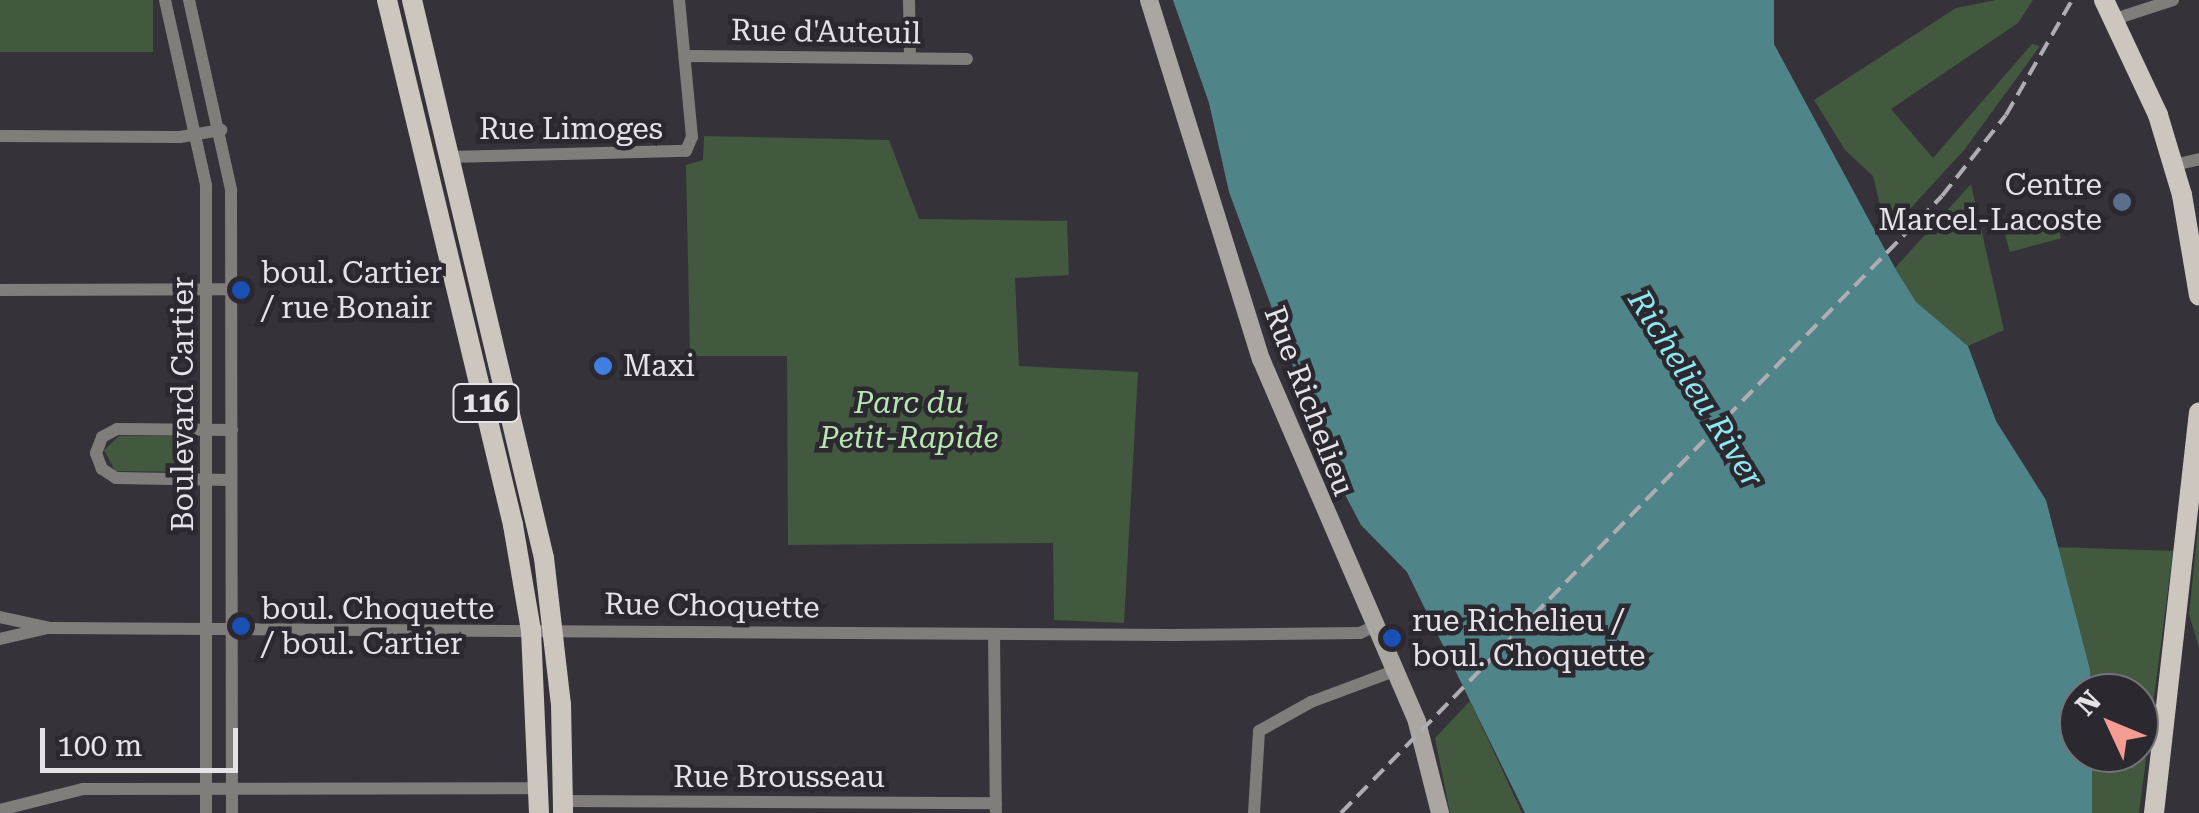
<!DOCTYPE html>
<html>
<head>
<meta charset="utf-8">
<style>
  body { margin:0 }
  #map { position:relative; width:2199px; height:813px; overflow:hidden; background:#35323a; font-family:"Roboto Serif",serif }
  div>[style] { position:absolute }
  .green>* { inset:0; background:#42583f; transform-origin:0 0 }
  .water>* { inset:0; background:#4f8489 }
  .street>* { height:12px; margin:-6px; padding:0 6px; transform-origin:6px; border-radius:6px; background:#807d7a }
  .secondary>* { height:18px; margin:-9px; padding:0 9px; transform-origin:9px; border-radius:9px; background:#aba6a1 }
  .primary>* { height:20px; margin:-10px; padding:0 10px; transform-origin:10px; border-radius:10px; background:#ccc6bf }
  .rail>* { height:4px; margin-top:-2px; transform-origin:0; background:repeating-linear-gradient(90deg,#afadb3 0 15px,transparent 0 23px) }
  .dots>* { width:28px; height:28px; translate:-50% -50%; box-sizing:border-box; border:5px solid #2b2830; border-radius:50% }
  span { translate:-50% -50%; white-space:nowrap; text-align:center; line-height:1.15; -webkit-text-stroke:9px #2b2830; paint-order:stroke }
  .shield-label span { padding:2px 8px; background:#2b2830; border:2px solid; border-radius:8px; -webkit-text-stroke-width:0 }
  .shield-label { font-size:28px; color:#e5e3e8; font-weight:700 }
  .street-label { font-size:30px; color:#e5e3e8 }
  .poi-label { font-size:30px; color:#e5e3e8 }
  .right { translate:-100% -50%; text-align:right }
  .left { translate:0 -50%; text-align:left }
  .park-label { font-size:30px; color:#b7e6b1; font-style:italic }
  .water-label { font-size:32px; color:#8fe8f1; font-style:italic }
  .north { position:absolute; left:2059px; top:673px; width:100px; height:100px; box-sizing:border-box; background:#2b2830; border:2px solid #75737a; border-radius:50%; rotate:314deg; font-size:28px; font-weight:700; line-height:40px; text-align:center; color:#e5e3e8 }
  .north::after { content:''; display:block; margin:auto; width:35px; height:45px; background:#f59c93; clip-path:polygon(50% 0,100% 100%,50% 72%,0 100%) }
  .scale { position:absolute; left:40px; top:728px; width:198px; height:45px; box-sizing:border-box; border:5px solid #e5e3e8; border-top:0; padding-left:12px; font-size:30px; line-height:35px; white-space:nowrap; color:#e5e3e8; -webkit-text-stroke:8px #2b2830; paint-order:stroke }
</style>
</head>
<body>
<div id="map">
  <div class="green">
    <div style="left:0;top:0;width:153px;height:52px"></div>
    <div style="clip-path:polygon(1996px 0,2033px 0,2018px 23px,1891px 109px,1933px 158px,2032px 44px,2040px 46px,1965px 149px,1887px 234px,1873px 176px,1845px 150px,1814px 100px,1956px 8px)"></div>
    <div style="clip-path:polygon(704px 136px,889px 140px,919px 219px,1067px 221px,1069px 275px,1015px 278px,1019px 366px,1138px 372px,1124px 623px,1054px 620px,1053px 543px,788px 545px,787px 356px,690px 356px,686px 165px,703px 160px)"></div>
    <div style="clip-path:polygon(1971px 184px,2004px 330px,1968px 346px,1915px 302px,1895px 268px)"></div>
    <div style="left:2055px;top:216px;width:23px;height:53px;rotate:75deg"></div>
    <div style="clip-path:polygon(119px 436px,190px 436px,196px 463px,190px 472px,115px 471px,104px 450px)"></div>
    <div style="clip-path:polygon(2199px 520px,2199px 648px,2189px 614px)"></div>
    <div style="clip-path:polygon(2055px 547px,2173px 551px,2139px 813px,2092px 813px,2092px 753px,2139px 753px,2139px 693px,2091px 693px)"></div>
    <div style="clip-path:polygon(1470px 701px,1500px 765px,1522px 813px,1450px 813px,1435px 738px)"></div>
  </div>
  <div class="water">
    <div style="clip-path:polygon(1173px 0,1774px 0,1774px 44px,1895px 268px,1916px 302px,1968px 346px,1996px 421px,2046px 500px,2090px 670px,2091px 693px,2079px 693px,2079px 753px,2092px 753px,2092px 813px,1525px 813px,1407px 572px,1361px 525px,1331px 468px,1229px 192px,1209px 103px)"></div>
  </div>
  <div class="street">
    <div style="left:165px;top:0;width:189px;rotate:77.5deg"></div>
    <div style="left:206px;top:185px;width:628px;rotate:90deg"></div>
    <div style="left:189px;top:0;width:195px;rotate:77.5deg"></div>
    <div style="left:231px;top:190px;width:623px;rotate:89.91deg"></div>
    <div style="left:909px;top:0;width:58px;rotate:89deg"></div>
    <div style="left:2115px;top:19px;width:61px;rotate:-18.1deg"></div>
    <div style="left:685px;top:56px;width:282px;rotate:0.6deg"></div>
    <div style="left:0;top:136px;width:180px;rotate:0.3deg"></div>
    <div style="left:180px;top:137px;width:42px;rotate:-9.7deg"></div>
    <div style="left:450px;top:157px;width:236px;rotate:-1.5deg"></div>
    <div style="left:686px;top:151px;width:15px;rotate:-67deg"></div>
    <div style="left:692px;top:137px;width:138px;rotate:-95.4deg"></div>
    <div style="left:2174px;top:165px;width:26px;rotate:-13deg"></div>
    <div style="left:0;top:290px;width:231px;rotate:-0.2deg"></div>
    <div style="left:231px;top:480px;width:115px;rotate:-179deg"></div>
    <div style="left:116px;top:478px;width:17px;rotate:-147deg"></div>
    <div style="left:102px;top:469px;width:17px;rotate:-111deg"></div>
    <div style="left:96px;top:453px;width:17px;rotate:-69deg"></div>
    <div style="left:102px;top:437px;width:17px;rotate:-28deg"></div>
    <div style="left:117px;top:429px;width:115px;rotate:0.5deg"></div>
    <div style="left:0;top:617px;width:51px;rotate:12.4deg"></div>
    <div style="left:50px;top:628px;width:1123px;rotate:0.36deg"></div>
    <div style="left:1173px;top:635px;width:187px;rotate:-0.6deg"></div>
    <div style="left:1360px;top:633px;width:14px;rotate:-25deg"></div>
    <div style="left:994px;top:634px;width:179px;rotate:89.4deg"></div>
    <div style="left:0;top:639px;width:48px;rotate:-13.2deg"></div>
    <div style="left:563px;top:801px;width:433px;rotate:0.3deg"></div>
    <div style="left:0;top:810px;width:86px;rotate:-14.2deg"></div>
    <div style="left:83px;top:789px;width:457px;rotate:-0.1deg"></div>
    <div style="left:1254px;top:813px;width:82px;rotate:-86.5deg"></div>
    <div style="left:1259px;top:731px;width:60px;rotate:-29.1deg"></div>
    <div style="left:1311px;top:702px;width:89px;rotate:-20.5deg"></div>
  </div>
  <div class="secondary">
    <div style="left:1149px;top:0;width:376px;rotate:72.7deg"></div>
    <div style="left:1261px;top:359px;width:395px;rotate:66.7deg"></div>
    <div style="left:1417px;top:722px;width:94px;rotate:75.8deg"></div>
  </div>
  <div class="primary">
    <div style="left:387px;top:0;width:540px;rotate:76.5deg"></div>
    <div style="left:513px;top:525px;width:107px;rotate:80.3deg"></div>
    <div style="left:531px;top:630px;width:183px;rotate:87.5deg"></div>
    <div style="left:412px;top:0;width:573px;rotate:76.69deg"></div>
    <div style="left:544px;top:558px;width:147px;rotate:83.4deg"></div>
    <div style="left:561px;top:704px;width:109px;rotate:88.9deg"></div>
    <div style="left:2104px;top:0;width:127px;rotate:64.8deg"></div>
    <div style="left:2158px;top:115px;width:84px;rotate:73.3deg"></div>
    <div style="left:2182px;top:195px;width:102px;rotate:80.4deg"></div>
    <div style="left:2154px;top:813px;width:403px;rotate:-83.6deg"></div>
  </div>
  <div class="rail">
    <div style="left:1341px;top:813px;width:861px;rotate:-45.75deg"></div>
    <div style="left:1942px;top:196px;width:103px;rotate:-51.7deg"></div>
    <div style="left:2006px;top:115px;width:133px;rotate:-60.1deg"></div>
  </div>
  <div class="dots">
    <div style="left:2122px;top:202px;background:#5c6f8a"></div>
    <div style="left:241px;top:290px;background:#1a4fb4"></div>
    <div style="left:603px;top:366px;background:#3f7fe0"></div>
    <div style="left:241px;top:626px;background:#1a4fb4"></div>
    <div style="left:1392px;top:638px;background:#1a4fb4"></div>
  </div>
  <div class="shield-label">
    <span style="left:486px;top:403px">116</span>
  </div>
  <div class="street-label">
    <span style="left:826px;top:32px;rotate:1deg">Rue d'Auteuil</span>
    <span style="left:571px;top:129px">Rue Limoges</span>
    <span style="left:1309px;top:401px;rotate:69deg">Rue Richelieu</span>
    <span style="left:183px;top:404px;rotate:-90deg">Boulevard Cartier</span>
    <span style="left:712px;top:606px;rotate:1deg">Rue Choquette</span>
    <span style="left:779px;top:777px">Rue Brousseau</span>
  </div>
  <div class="poi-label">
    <span class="right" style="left:2102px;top:202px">Centre<br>Marcel-Lacoste</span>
    <span class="left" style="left:261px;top:290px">boul. Cartier<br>/ rue Bonair</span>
    <span class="left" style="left:623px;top:366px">Maxi</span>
    <span class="left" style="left:261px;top:626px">boul. Choquette<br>/ boul. Cartier</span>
    <span class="left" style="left:1412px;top:638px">rue Richelieu /<br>boul. Choquette</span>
  </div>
  <div class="park-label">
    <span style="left:909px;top:420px">Parc du<br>Petit-Rapide</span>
  </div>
  <div class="water-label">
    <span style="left:1696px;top:389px;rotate:58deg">Richelieu River</span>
  </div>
  <div class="north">N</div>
  <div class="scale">100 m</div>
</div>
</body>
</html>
